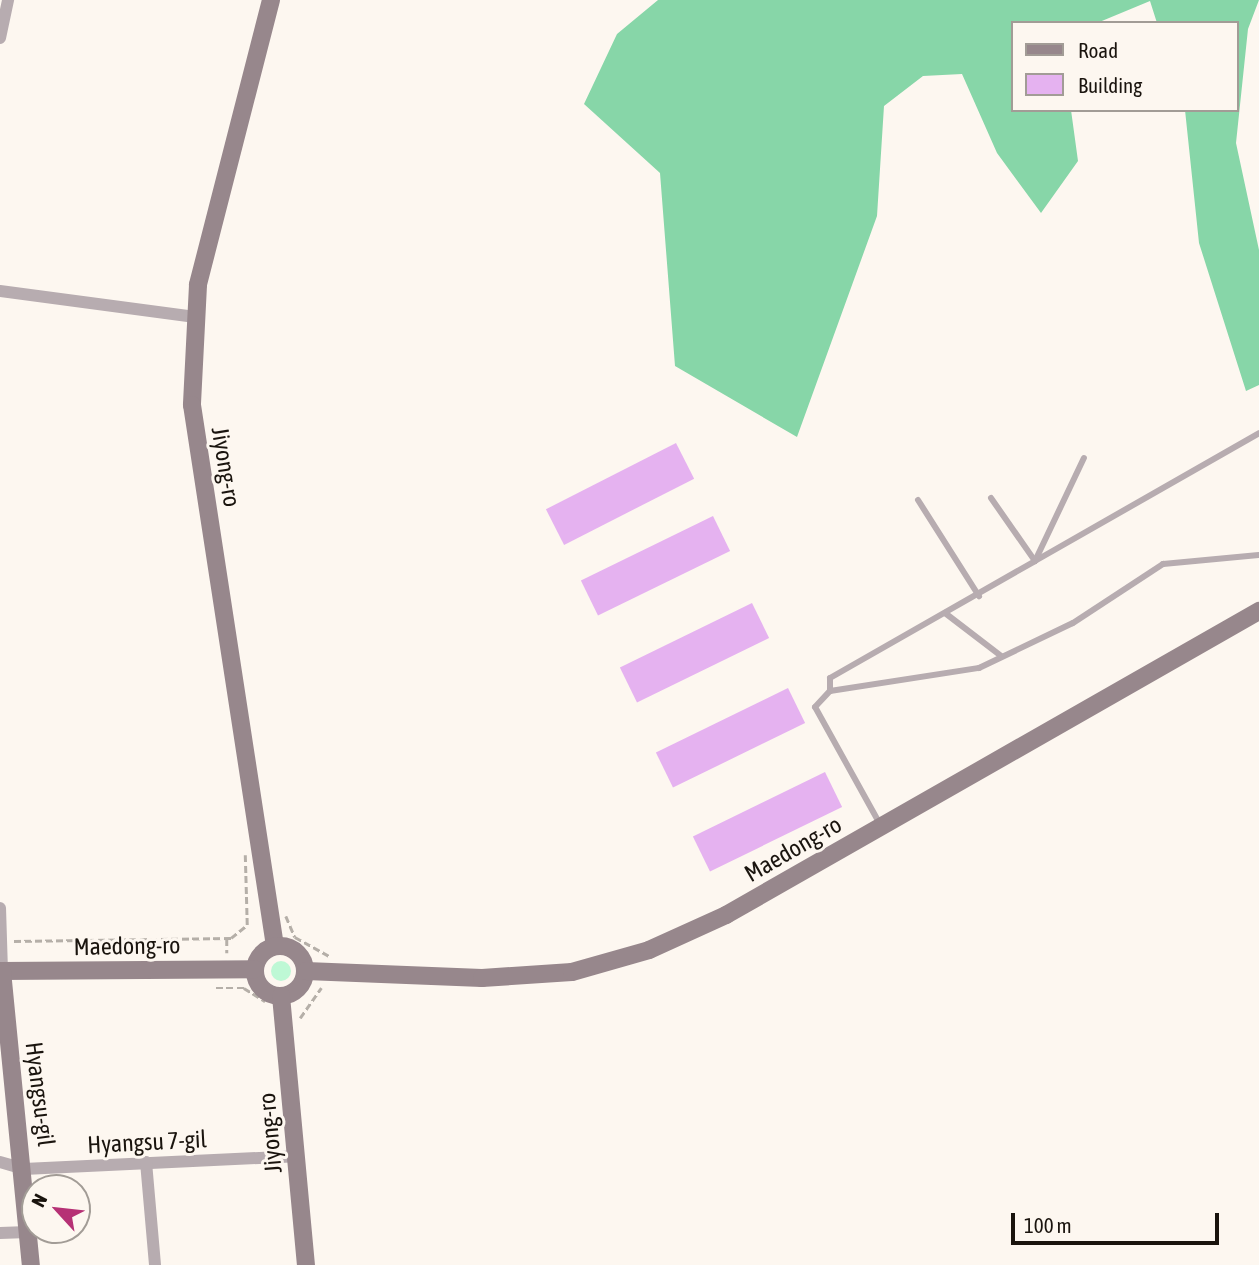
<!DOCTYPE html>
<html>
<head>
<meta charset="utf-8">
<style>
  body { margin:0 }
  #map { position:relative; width:1259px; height:1265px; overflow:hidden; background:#fdf7f0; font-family:"Asap Condensed",sans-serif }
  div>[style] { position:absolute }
  .green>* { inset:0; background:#bef8d5 }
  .round { border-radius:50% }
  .forest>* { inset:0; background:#87d6a8 }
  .building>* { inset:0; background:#e5b2f0; transform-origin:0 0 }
  .path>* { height:2.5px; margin-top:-1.25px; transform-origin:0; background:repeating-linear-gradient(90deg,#b5afa8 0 7px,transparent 0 10.5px) }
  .lane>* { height:6px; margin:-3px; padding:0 3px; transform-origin:3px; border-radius:3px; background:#b7acb0 }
  .street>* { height:12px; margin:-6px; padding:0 6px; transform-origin:6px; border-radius:6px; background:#b7acb0 }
  .secondary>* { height:18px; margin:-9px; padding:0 9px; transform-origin:9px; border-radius:9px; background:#97878c }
  .secondary>.ring { margin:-9px; padding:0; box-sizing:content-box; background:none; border:18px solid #97878c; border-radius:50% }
  span { translate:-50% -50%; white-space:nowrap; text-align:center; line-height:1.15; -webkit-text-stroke:6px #fdf7f0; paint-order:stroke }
  .street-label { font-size:24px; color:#1a140e }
  .legend { position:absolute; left:1011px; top:21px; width:228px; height:91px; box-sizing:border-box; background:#fdf7f0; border:2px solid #a29c96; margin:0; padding:9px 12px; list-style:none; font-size:21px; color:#1a140e }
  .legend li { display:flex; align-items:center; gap:14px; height:35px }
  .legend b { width:35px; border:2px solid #a29c96 }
  .north { position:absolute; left:21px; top:1174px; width:70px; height:70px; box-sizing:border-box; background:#fdf7f0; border:2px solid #a29c96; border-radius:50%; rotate:297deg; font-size:19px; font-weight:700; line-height:28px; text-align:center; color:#1a140e }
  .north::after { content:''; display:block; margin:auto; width:24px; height:32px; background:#b63175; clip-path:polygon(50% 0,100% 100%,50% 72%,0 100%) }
  .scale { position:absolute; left:1011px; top:1213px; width:208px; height:32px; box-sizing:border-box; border:4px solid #1a140e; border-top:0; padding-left:9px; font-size:21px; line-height:24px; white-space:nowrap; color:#1a140e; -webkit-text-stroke:5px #fdf7f0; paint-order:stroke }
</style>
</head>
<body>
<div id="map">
  <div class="green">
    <div class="round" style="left:271px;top:961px;width:20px;height:20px"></div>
  </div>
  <div class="forest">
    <div style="clip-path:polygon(658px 0,1259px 0,1248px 29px,1236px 143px,1259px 250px,1259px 385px,1246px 391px,1199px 243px,1185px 110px,1236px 110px,1236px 23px,1157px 23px,1150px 1px,1097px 23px,1012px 23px,1012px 110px,1071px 110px,1078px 161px,1041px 213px,997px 153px,962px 74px,923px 76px,884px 106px,877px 216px,797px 437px,675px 366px,660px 173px,584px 104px,617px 34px)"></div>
  </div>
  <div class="building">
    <div style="left:676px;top:443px;width:40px;height:146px;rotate:63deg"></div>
    <div style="left:713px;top:516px;width:39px;height:147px;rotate:64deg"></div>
    <div style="left:752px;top:603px;width:39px;height:147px;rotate:64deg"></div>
    <div style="left:788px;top:688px;width:39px;height:147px;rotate:64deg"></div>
    <div style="left:825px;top:772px;width:39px;height:147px;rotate:64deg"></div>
  </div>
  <div class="path">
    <div style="left:286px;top:916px;width:23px;rotate:67deg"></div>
    <div style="left:295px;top:937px;width:41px;rotate:29.1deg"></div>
    <div style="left:227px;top:939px;width:14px;rotate:90deg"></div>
    <div style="left:14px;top:941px;width:217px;rotate:-0.8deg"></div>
    <div style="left:231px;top:938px;width:21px;rotate:-39deg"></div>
    <div style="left:247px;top:925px;width:70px;rotate:-91.6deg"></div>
    <div style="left:216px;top:988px;width:28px"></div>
    <div style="left:244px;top:988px;width:25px;rotate:32deg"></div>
    <div style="left:300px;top:1018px;width:37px;rotate:-55deg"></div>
  </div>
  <div class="lane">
    <div style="left:991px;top:498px;width:77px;rotate:55.1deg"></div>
    <div style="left:1035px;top:561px;width:258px;rotate:-29.7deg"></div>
    <div style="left:918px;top:500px;width:114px;rotate:57.6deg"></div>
    <div style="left:945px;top:613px;width:71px;rotate:37.5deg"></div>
    <div style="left:830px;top:691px;width:13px;rotate:-90deg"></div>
    <div style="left:830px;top:678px;width:236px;rotate:-29.7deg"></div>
    <div style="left:1035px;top:561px;width:114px;rotate:-64.6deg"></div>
    <div style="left:881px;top:826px;width:136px;rotate:-119deg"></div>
    <div style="left:815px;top:707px;width:22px;rotate:-47deg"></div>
    <div style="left:830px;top:691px;width:151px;rotate:-8.8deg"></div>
    <div style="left:979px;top:668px;width:104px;rotate:-25.6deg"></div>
    <div style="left:1073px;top:623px;width:108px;rotate:-33.2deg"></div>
    <div style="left:1163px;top:564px;width:96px;rotate:-5.4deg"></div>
  </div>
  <div class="street">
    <div style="left:0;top:38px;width:39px;rotate:-78deg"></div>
    <div style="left:0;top:291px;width:197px;rotate:7.6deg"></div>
    <div style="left:0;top:908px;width:63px;rotate:88.2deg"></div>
    <div style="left:0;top:1162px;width:25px;rotate:16deg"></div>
    <div style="left:24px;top:1169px;width:272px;rotate:-2.7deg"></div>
    <div style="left:146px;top:1162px;width:103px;rotate:85deg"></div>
    <div style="left:0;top:1233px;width:28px;rotate:-2deg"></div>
  </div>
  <div class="secondary">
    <div style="left:271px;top:0;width:294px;rotate:104.4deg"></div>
    <div style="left:198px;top:285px;width:120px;rotate:92.9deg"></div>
    <div style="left:192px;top:405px;width:547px;rotate:81.28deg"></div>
    <div class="ring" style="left:255px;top:946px;width:32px;height:32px"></div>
    <div style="left:0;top:971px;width:255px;rotate:-0.4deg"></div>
    <div style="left:2px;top:971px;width:295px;rotate:84.4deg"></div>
    <div style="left:306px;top:971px;width:176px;rotate:2.3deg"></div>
    <div style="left:482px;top:978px;width:90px;rotate:-3.8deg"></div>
    <div style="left:572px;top:972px;width:80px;rotate:-15.9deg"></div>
    <div style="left:649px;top:950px;width:85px;rotate:-24.4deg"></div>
    <div style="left:726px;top:915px;width:614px;rotate:-29.7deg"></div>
    <div style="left:281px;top:996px;width:270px;rotate:84.7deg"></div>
  </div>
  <div class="street-label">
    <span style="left:226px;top:467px;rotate:81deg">Jiyong-ro</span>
    <span style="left:793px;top:849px;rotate:-30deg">Maedong-ro</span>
    <span style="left:127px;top:946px;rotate:-1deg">Maedong-ro</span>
    <span style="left:40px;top:1094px;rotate:83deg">Hyangsu-gil</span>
    <span style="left:270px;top:1133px;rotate:-95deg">Jiyong-ro</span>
    <span style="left:147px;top:1142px;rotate:-3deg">Hyangsu 7-gil</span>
  </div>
  <ul class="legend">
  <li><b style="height:9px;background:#97878c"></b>Road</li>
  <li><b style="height:19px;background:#e5b2f0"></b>Building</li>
  </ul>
  <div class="north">N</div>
  <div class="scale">100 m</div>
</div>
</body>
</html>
